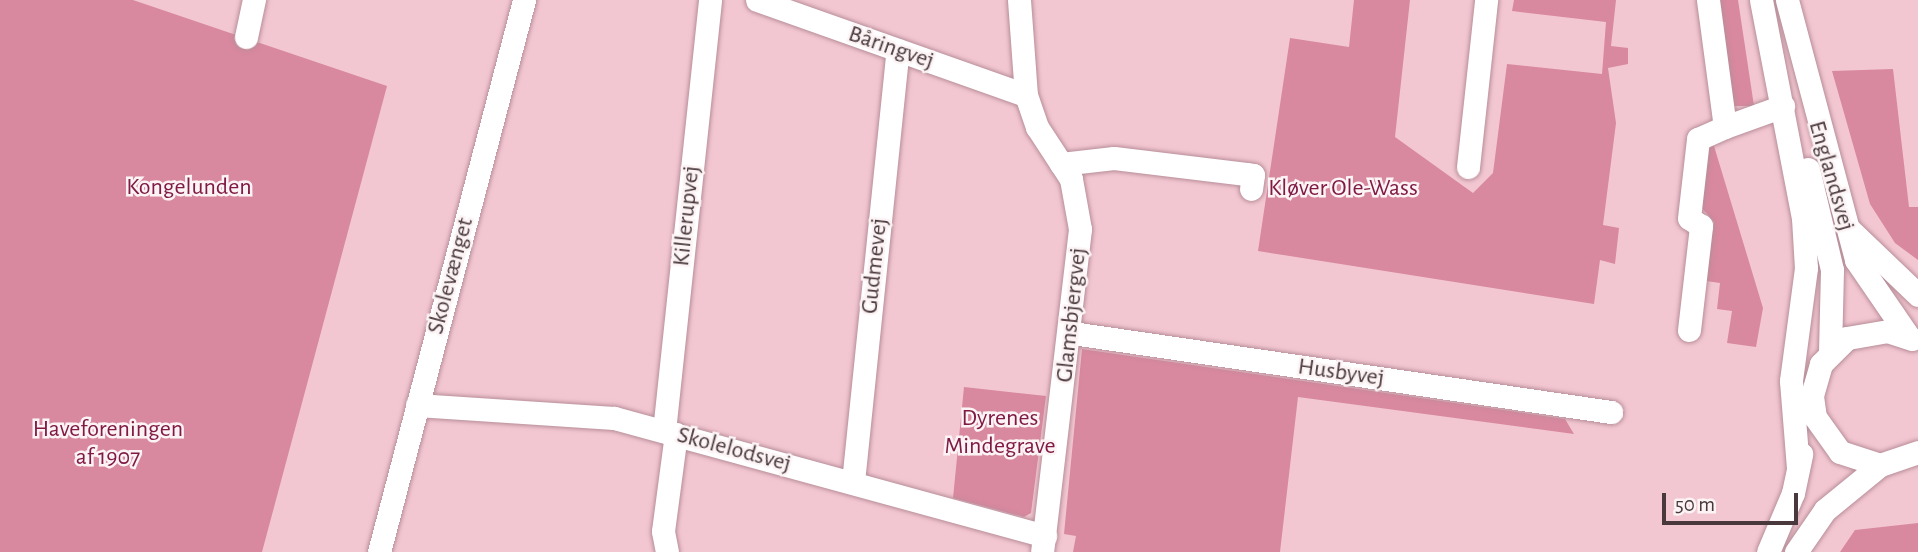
<!DOCTYPE html>
<html>
<head>
<meta charset="utf-8">
<style>
  body { margin:0 }
  #map { position:relative; width:1918px; height:552px; overflow:hidden; background:#f3c7d2; font-family:"Alegreya Sans",sans-serif }
  div>[style] { position:absolute }
  .green>* { inset:0; background:#d8889f }
  .roads { filter:drop-shadow(0 0 2px #b78e99) drop-shadow(0 0 2px #b78e99) }
  .minor>* { height:23px; margin:-11.5px; padding:0 11.5px; transform-origin:11.5px; border-radius:11.5px; background:#fff }
  span { translate:-50% -50%; white-space:nowrap; text-align:center; line-height:1.15; -webkit-text-stroke:5px #fcf3f5; paint-order:stroke }
  .street-label { font-size:24px; color:#49383c }
  .park-label { font-size:24px; color:#801a44 }
  .scale { position:absolute; left:1662px; top:493px; width:136px; height:32px; box-sizing:border-box; border:4px solid #49383c; border-top:0; padding-left:9px; font-size:21px; line-height:24px; white-space:nowrap; color:#49383c; -webkit-text-stroke:5px #fcf3f5; paint-order:stroke }
</style>
</head>
<body>
<div id="map">
  <div class="green">
    <div style="clip-path:polygon(0 0,133px 0,387px 86px,262px 552px,0 552px)"></div>
    <div style="clip-path:polygon(1354px 0,1410px 0,1395px 137px,1473px 193px,1493px 173px,1507px 64px,1602px 74px,1606px 22px,1512px 11px,1514px 0,1616px 0,1611px 46px,1628px 48px,1628px 64px,1608px 68px,1616px 123px,1603px 225px,1619px 228px,1615px 264px,1600px 260px,1594px 304px,1258px 251px,1290px 38px,1349px 47px)"></div>
    <div style="clip-path:polygon(1719px 0,1738px 0,1754px 106px,1730px 106px)"></div>
    <div style="clip-path:polygon(1893px 69px,1909px 207px,1918px 207px,1918px 260px,1895px 243px,1870px 204px,1832px 71px)"></div>
    <div style="clip-path:polygon(1714px 146px,1763px 308px,1756px 347px,1727px 343px,1732px 311px,1717px 309px,1720px 283px,1706px 281px,1714px 222px,1701px 207px,1708px 147px)"></div>
    <div style="clip-path:polygon(1082px 349px,1565px 419px,1574px 434px,1298px 397px,1280px 552px,1073px 552px,1076px 536px,1064px 534px)"></div>
    <div style="clip-path:polygon(964px 387px,1046px 396px,1031px 513px,1024px 517px,953px 498px)"></div>
    <div style="clip-path:polygon(1918px 523px,1918px 552px,1840px 552px,1855px 530px)"></div>
  </div>
  <div class="roads">
    <div class="minor">
      <div style="left:757px;top:0;width:285px;rotate:19.5deg"></div>
      <div style="left:1019px;top:0;width:95px;rotate:85.8deg"></div>
      <div style="left:1026px;top:95px;width:34px;rotate:71deg"></div>
      <div style="left:1037px;top:127px;width:62px;rotate:56.8deg"></div>
      <div style="left:1071px;top:179px;width:51px;rotate:79.8deg"></div>
      <div style="left:1080px;top:229px;width:324px;rotate:96.7deg"></div>
      <div style="left:1708px;top:0;width:128px;rotate:82.4deg"></div>
      <div style="left:1725px;top:127px;width:62px;rotate:-19.9deg"></div>
      <div style="left:1761px;top:0;width:222px;rotate:79.1deg"></div>
      <div style="left:1803px;top:218px;width:50px;rotate:86.6deg"></div>
      <div style="left:1806px;top:268px;width:114px;rotate:97.6deg"></div>
      <div style="left:1791px;top:381px;width:87px;rotate:85.4deg"></div>
      <div style="left:1787px;top:0;width:269px;rotate:75.1deg"></div>
      <div style="left:1856px;top:260px;width:93px;rotate:55.5deg"></div>
      <div style="left:246px;top:37px;width:38px;rotate:-78deg"></div>
      <div style="left:1061px;top:164px;width:53px;rotate:-6.5deg"></div>
      <div style="left:1114px;top:158px;width:133px;rotate:6.9deg"></div>
      <div style="left:1246px;top:174px;width:7px;rotate:8deg"></div>
      <div style="left:1253px;top:175px;width:14px;rotate:98deg"></div>
      <div style="left:1468px;top:167px;width:168px;rotate:-83.8deg"></div>
      <div style="left:1808px;top:169px;width:104px;rotate:76.6deg"></div>
      <div style="left:1832px;top:270px;width:81px;rotate:91.4deg"></div>
      <div style="left:1850px;top:230px;width:94px;rotate:43.7deg"></div>
      <div style="left:1689px;top:330px;width:105px;rotate:-83.4deg"></div>
      <div style="left:1701px;top:226px;width:14px;rotate:-146deg"></div>
      <div style="left:1689px;top:218px;width:80px;rotate:-83.5deg"></div>
      <div style="left:1698px;top:139px;width:30px;rotate:-24deg"></div>
      <div style="left:1072px;top:333px;width:545px;rotate:8.34deg"></div>
      <div style="left:1912px;top:339px;width:25px;rotate:-162deg"></div>
      <div style="left:1888px;top:331px;width:42px;rotate:170.3deg"></div>
      <div style="left:1847px;top:338px;width:37px;rotate:135deg"></div>
      <div style="left:1821px;top:364px;width:33px;rotate:106deg"></div>
      <div style="left:1812px;top:396px;width:21px;rotate:82deg"></div>
      <div style="left:1815px;top:417px;width:43px;rotate:54.5deg"></div>
      <div style="left:1840px;top:452px;width:42px;rotate:18deg"></div>
      <div style="left:1880px;top:465px;width:40px;rotate:-18.9deg"></div>
      <div style="left:417px;top:405px;width:197px;rotate:3.8deg"></div>
      <div style="left:614px;top:418px;width:447px;rotate:15.3deg"></div>
      <div style="left:664px;top:431px;width:433px;rotate:-83.9deg"></div>
      <div style="left:853px;top:482px;width:434px;rotate:-84.1deg"></div>
      <div style="left:379px;top:552px;width:571px;rotate:-75.28deg"></div>
      <div style="left:667px;top:552px;width:21px;rotate:-101deg"></div>
      <div style="left:663px;top:531px;width:98px;rotate:-82.4deg"></div>
      <div style="left:1768px;top:552px;width:64px;rotate:-67deg"></div>
      <div style="left:1793px;top:493px;width:40px;rotate:-78deg"></div>
      <div style="left:1796px;top:552px;width:51px;rotate:-55.4deg"></div>
      <div style="left:1825px;top:510px;width:71px;rotate:-39.3deg"></div>
    </div>
  </div>
  <div class="street-label">
    <span style="left:891px;top:48px;rotate:19deg">Båringvej</span>
    <span style="left:1831px;top:176px;rotate:74deg">Englandsvej</span>
    <span style="left:687px;top:216px;rotate:-84deg">Killerupvej</span>
    <span style="left:875px;top:266px;rotate:-84deg">Gudmevej</span>
    <span style="left:451px;top:276px;rotate:-75deg">Skolevænget</span>
    <span style="left:1072px;top:315px;rotate:-84deg">Glamsbjergvej</span>
    <span style="left:1341px;top:373px;rotate:8deg">Husbyvej</span>
    <span style="left:734px;top:450px;rotate:15deg">Skolelodsvej</span>
  </div>
  <div class="park-label">
    <span style="left:189px;top:188px">Kongelunden</span>
    <span style="left:1343px;top:189px">Kløver Ole-Wass</span>
    <span style="left:1000px;top:433px">Dyrenes<br>Mindegrave</span>
    <span style="left:108px;top:444px">Haveforeningen<br>af 1907</span>
  </div>
  <div class="scale">50 m</div>
</div>
</body>
</html>
